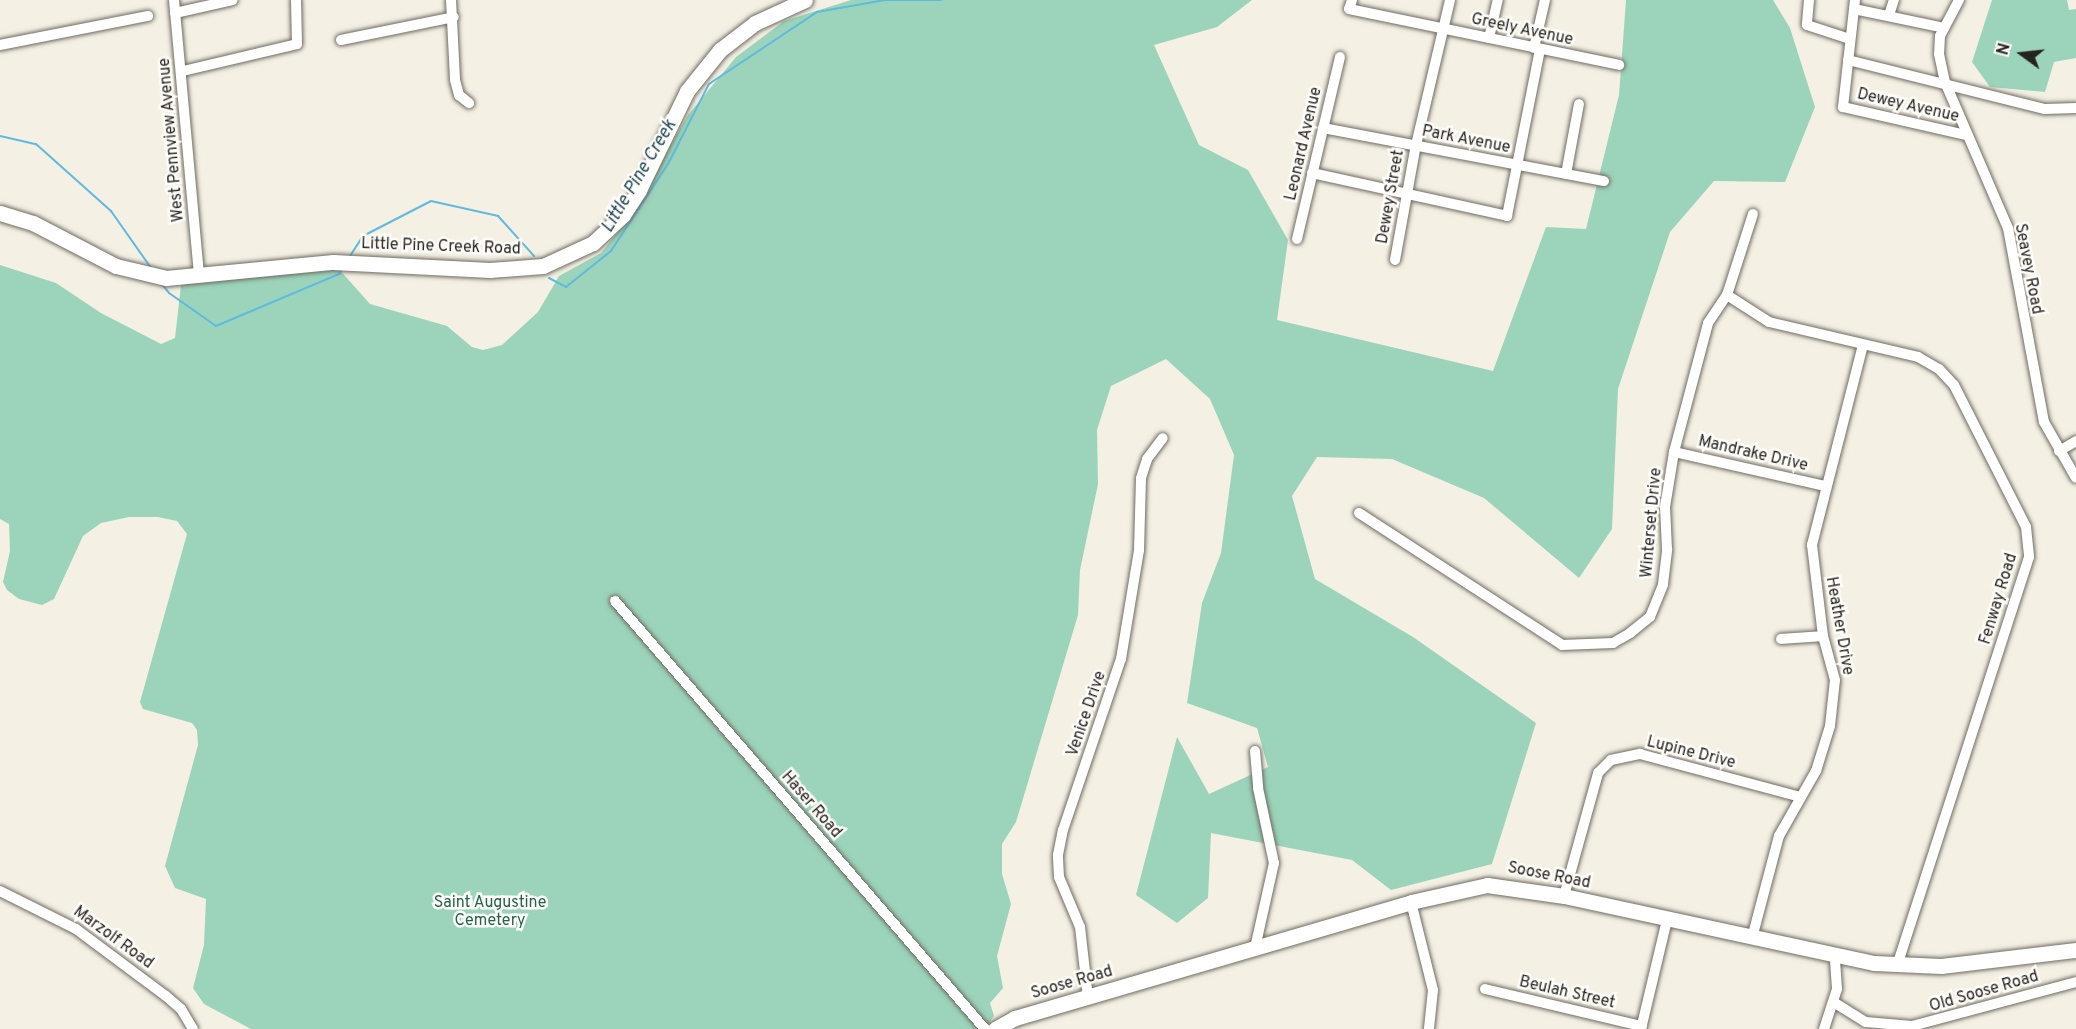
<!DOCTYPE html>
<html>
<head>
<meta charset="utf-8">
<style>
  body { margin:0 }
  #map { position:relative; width:2076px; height:1029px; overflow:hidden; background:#f4f0e4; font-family:Overpass,sans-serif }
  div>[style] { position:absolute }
  .green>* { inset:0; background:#9bd4ba }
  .stream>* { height:2px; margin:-1px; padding:0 1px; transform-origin:1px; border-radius:1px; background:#5ebadf }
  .roads { filter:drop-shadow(0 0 2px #6f6b61) drop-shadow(0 0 2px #6f6b61) }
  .street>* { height:10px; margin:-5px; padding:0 5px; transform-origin:5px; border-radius:5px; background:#fff }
  .secondary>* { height:15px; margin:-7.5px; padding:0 7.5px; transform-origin:7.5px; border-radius:7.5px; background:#fff }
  span { translate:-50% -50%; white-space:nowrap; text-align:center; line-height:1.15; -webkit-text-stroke:5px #fffdf9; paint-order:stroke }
  .street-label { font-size:16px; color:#262420 }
  .park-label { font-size:16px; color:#21644a }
  .water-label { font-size:18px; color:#214959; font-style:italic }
  .north { position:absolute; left:1992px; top:24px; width:60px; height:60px; -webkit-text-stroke:4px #fffdf9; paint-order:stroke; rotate:285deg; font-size:16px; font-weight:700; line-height:24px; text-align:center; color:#262420 }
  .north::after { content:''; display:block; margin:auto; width:21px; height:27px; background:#262420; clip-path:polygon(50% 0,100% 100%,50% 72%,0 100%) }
</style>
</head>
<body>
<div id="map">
  <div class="green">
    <div style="clip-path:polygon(851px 0,1252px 0,1217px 27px,1154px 45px,1199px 145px,1248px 170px,1288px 240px,1277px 320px,1493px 371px,1546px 227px,1586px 229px,1619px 95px,1626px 0,1773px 0,1790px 28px,1815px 107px,1785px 182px,1714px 181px,1670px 232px,1618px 389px,1612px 529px,1579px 578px,1484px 498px,1392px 459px,1317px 457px,1292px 496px,1315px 579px,1413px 637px,1536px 723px,1492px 864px,1391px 890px,1352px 860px,1211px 833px,1208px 898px,1177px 923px,1136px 895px,1177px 737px,1209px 794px,1268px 767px,1257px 728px,1187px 703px,1202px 603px,1221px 553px,1234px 455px,1210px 399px,1166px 359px,1111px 386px,1097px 430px,1098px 484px,1080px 570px,1078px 615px,1016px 822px,1002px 844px,1002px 874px,1011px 904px,997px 956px,1003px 988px,990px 1003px,994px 1016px,984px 1029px,251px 1029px,204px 1004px,193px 988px,204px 945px,206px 899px,175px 888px,165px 866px,198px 745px,197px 730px,192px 723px,143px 709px,140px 702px,187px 534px,177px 521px,158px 517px,129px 517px,101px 523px,83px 536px,54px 599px,42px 605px,19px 599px,7px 590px,3px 582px,10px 551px,9px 524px,0 519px,0 265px,56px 283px,101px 313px,161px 344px,175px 338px,181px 285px,338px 268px,370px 304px,447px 326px,472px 347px,483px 350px,502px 345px,538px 312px,559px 276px,601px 253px,626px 222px,688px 115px,736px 57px,784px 21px)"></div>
    <div style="clip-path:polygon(1992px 0,2067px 0,2069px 10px,2076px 9px,2076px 58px,2054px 62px,2045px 92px,1990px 87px,1972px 62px)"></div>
  </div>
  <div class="stream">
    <div style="left:0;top:136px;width:37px;rotate:13deg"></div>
    <div style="left:36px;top:144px;width:101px;rotate:41.8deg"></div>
    <div style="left:111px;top:211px;width:70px;rotate:54.9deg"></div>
    <div style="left:350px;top:256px;width:24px;rotate:-57deg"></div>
    <div style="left:363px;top:236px;width:76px;rotate:-27.2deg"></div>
    <div style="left:431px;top:201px;width:69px;rotate:12.6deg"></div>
    <div style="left:498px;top:216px;width:54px;rotate:48deg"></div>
    <div style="left:549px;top:278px;width:19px;rotate:28deg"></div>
    <div style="left:566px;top:287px;width:58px;rotate:-38.7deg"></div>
    <div style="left:611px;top:251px;width:104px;rotate:-56.8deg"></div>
    <div style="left:668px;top:164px;width:90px;rotate:-62.9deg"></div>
    <div style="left:709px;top:84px;width:130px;rotate:-33.7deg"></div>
    <div style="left:817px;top:12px;width:69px;rotate:-10deg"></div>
    <div style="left:885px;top:0;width:56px"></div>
    <div style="left:161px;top:283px;width:13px;rotate:51deg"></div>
    <div style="left:169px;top:293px;width:57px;rotate:35.1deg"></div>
    <div style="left:216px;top:326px;width:134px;rotate:-22.9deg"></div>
    <div style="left:339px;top:274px;width:6px;rotate:-59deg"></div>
  </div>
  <div class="roads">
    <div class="street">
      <div style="left:174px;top:0;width:278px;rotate:84.8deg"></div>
      <div style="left:451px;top:0;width:80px;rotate:87.1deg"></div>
      <div style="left:455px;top:80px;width:16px;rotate:75deg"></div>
      <div style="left:459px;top:95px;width:13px;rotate:39deg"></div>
      <div style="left:1352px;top:0;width:9px;rotate:108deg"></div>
      <div style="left:1349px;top:9px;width:276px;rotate:11.7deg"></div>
      <div style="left:1809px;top:0;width:25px;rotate:95deg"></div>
      <div style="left:1807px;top:25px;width:45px;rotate:18deg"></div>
      <div style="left:1855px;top:0;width:108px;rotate:96.4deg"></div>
      <div style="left:1843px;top:107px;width:126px;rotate:12.8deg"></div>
      <div style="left:1959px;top:0;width:41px;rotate:117.8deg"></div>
      <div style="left:1940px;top:36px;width:18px;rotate:93deg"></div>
      <div style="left:1939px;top:54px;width:29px;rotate:78deg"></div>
      <div style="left:1945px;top:82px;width:159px;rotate:66.7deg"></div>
      <div style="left:2008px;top:228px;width:197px;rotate:79.5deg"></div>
      <div style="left:2044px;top:422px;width:64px;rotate:60.3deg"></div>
      <div style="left:1854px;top:9px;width:92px;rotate:11.9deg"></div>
      <div style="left:175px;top:13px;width:59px;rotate:-12.6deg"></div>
      <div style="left:1889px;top:15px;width:16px;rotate:-72deg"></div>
      <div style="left:1489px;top:38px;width:39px;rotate:-77deg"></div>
      <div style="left:341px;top:40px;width:115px;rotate:-11.5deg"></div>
      <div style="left:0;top:45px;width:151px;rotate:-11.1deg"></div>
      <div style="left:1534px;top:48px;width:49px;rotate:-77.1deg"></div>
      <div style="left:1848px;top:60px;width:203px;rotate:14deg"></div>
      <div style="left:2045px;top:109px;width:31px;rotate:-2deg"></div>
      <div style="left:183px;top:71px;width:117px;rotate:-13.3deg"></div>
      <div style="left:297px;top:44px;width:44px;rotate:-91.3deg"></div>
      <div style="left:1323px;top:128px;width:286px;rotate:10.7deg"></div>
      <div style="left:1312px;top:173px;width:200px;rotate:12.4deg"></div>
      <div style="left:1507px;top:216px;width:170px;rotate:-78.8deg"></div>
      <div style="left:1566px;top:174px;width:71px;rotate:-79.5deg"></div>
      <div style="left:1297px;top:239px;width:187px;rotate:-76.7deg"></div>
      <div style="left:1395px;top:260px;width:117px;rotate:-79.7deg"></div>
      <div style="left:1416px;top:145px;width:149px;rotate:-76.8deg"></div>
      <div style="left:1727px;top:295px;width:50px;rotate:32.7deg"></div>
      <div style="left:1769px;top:322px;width:153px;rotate:13.2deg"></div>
      <div style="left:1918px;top:357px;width:24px;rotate:30deg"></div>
      <div style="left:1939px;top:369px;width:22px;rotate:47deg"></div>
      <div style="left:1954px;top:385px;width:159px;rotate:63.1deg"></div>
      <div style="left:2026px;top:527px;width:30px;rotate:84deg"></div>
      <div style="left:2029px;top:557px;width:429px;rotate:107.9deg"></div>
      <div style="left:2059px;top:451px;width:20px;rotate:-30deg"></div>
      <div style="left:1674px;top:452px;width:155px;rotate:12.7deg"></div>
      <div style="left:1359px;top:513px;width:242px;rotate:33deg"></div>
      <div style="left:1562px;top:645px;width:51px;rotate:-2.2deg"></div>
      <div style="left:1613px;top:643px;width:20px;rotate:-30deg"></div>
      <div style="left:1630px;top:633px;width:26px;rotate:-39deg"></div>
      <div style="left:1650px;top:617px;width:35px;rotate:-68deg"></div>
      <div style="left:1663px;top:584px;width:35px;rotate:-83deg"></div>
      <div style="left:1667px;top:549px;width:42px;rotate:-92.7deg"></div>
      <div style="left:1665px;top:507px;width:56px;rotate:-80.7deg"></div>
      <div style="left:1674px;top:452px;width:133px;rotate:-75.2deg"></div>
      <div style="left:1708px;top:323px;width:34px;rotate:-56deg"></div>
      <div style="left:1727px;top:295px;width:85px;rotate:-72.2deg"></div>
      <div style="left:615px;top:601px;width:566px;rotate:49.16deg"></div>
      <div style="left:1781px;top:639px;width:42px;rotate:-4.1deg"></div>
      <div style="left:1255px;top:751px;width:37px;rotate:85deg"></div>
      <div style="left:1258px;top:788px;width:77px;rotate:78deg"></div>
      <div style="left:1274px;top:863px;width:87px;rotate:102.6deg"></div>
      <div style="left:0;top:891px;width:85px;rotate:26.6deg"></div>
      <div style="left:76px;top:929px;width:112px;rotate:36.7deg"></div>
      <div style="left:166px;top:996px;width:20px;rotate:41deg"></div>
      <div style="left:181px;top:1009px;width:23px;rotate:59deg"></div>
      <div style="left:1564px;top:896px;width:128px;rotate:-74.5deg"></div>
      <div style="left:1598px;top:773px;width:18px;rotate:-45deg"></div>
      <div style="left:1611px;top:760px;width:30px;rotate:-12deg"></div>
      <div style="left:1640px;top:754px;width:166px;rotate:15deg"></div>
      <div style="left:1411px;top:902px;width:91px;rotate:76deg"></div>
      <div style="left:1433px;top:990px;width:39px;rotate:96deg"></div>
      <div style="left:1752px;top:938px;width:106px;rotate:-75.2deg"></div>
      <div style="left:1779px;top:836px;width:75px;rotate:-60.4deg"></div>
      <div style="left:1816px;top:771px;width:47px;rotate:-72.7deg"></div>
      <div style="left:1830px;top:726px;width:46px;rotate:-83.8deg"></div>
      <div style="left:1835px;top:680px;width:46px;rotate:-105.3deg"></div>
      <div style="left:1823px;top:636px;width:92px;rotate:-96.9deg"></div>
      <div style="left:1812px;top:545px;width:206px;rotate:-75.7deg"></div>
      <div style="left:1485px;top:989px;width:161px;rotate:13.3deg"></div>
      <div style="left:1088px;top:998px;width:71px;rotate:-96.4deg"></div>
      <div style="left:1080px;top:927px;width:54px;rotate:-112.8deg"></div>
      <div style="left:1059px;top:877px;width:22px;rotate:-93deg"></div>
      <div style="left:1058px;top:855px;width:25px;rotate:-79deg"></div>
      <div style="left:1063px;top:830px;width:181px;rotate:-71.3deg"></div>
      <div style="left:1121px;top:659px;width:110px;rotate:-80.6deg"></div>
      <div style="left:1139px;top:550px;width:72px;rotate:-88.4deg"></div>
      <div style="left:1141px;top:478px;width:20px;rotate:-72deg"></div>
      <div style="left:1147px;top:459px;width:26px;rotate:-53deg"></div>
      <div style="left:1835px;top:1003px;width:36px;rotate:32deg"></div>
      <div style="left:1866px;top:1022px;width:46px;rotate:5deg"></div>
      <div style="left:1912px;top:1026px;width:170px;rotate:-15deg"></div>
      <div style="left:1641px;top:1029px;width:112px;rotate:-76.6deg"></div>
      <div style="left:1824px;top:1029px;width:42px;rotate:-72deg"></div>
      <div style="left:1837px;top:989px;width:32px;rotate:-94deg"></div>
    </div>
    <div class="secondary">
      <div style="left:0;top:213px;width:34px;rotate:17deg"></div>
      <div style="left:33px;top:223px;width:93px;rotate:27.4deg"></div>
      <div style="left:116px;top:266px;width:51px;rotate:13.5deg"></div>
      <div style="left:166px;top:278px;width:168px;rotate:-5.5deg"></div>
      <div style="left:333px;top:262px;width:157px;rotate:2.9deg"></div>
      <div style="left:490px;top:270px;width:53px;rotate:-4.3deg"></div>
      <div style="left:543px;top:266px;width:55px;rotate:-24.7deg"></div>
      <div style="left:593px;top:243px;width:41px;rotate:-43deg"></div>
      <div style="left:623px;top:215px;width:30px;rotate:-57deg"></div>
      <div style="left:639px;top:190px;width:110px;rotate:-64.1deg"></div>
      <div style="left:687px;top:91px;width:53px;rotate:-51.2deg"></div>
      <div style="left:720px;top:50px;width:44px;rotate:-37.6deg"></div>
      <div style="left:755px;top:23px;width:55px;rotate:-24.7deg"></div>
      <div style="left:995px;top:1029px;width:23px;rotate:-29deg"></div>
      <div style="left:1015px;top:1018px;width:413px;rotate:-16.3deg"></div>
      <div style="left:1411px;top:902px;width:78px;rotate:-12.6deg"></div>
      <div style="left:1487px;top:885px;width:78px;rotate:8.1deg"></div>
      <div style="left:1564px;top:896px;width:317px;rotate:12.2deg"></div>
      <div style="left:1874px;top:963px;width:67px;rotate:2.6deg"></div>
      <div style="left:1941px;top:966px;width:136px;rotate:-6.8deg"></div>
    </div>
  </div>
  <div class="street-label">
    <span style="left:1522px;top:30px;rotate:12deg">Greely Avenue</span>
    <span style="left:1908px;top:106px;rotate:13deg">Dewey Avenue</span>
    <span style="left:172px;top:140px;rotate:-95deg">West Pennview Avenue</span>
    <span style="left:1466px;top:140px;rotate:11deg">Park Avenue</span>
    <span style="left:1304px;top:144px;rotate:-77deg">Leonard Avenue</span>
    <span style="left:1391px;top:197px;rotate:-80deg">Dewey Street</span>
    <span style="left:441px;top:247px;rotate:2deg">Little Pine Creek Road</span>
    <span style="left:2028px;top:269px;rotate:79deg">Seavey Road</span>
    <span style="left:1753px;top:454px;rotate:13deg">Mandrake Drive</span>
    <span style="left:1652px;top:523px;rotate:-85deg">Winterset Drive</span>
    <span style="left:1999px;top:599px;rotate:-73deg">Fenway Road</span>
    <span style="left:1839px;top:626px;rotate:80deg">Heather Drive</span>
    <span style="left:1087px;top:714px;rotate:-71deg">Venice Drive</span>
    <span style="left:1691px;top:753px;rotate:14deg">Lupine Drive</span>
    <span style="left:811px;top:805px;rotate:49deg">Haser Road</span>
    <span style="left:1549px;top:876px;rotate:11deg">Soose Road</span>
    <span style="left:113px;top:938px;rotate:36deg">Marzolf Road</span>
    <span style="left:1072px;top:983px;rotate:-16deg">Soose Road</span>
    <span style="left:1984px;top:992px;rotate:-16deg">Old Soose Road</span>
    <span style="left:1567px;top:993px;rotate:13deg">Beulah Street</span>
  </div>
  <div class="park-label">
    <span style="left:490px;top:912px">Saint Augustine<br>Cemetery</span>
  </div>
  <div class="water-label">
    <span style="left:640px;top:177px;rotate:-59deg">Little Pine Creek</span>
  </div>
  <div class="north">N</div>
</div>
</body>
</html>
